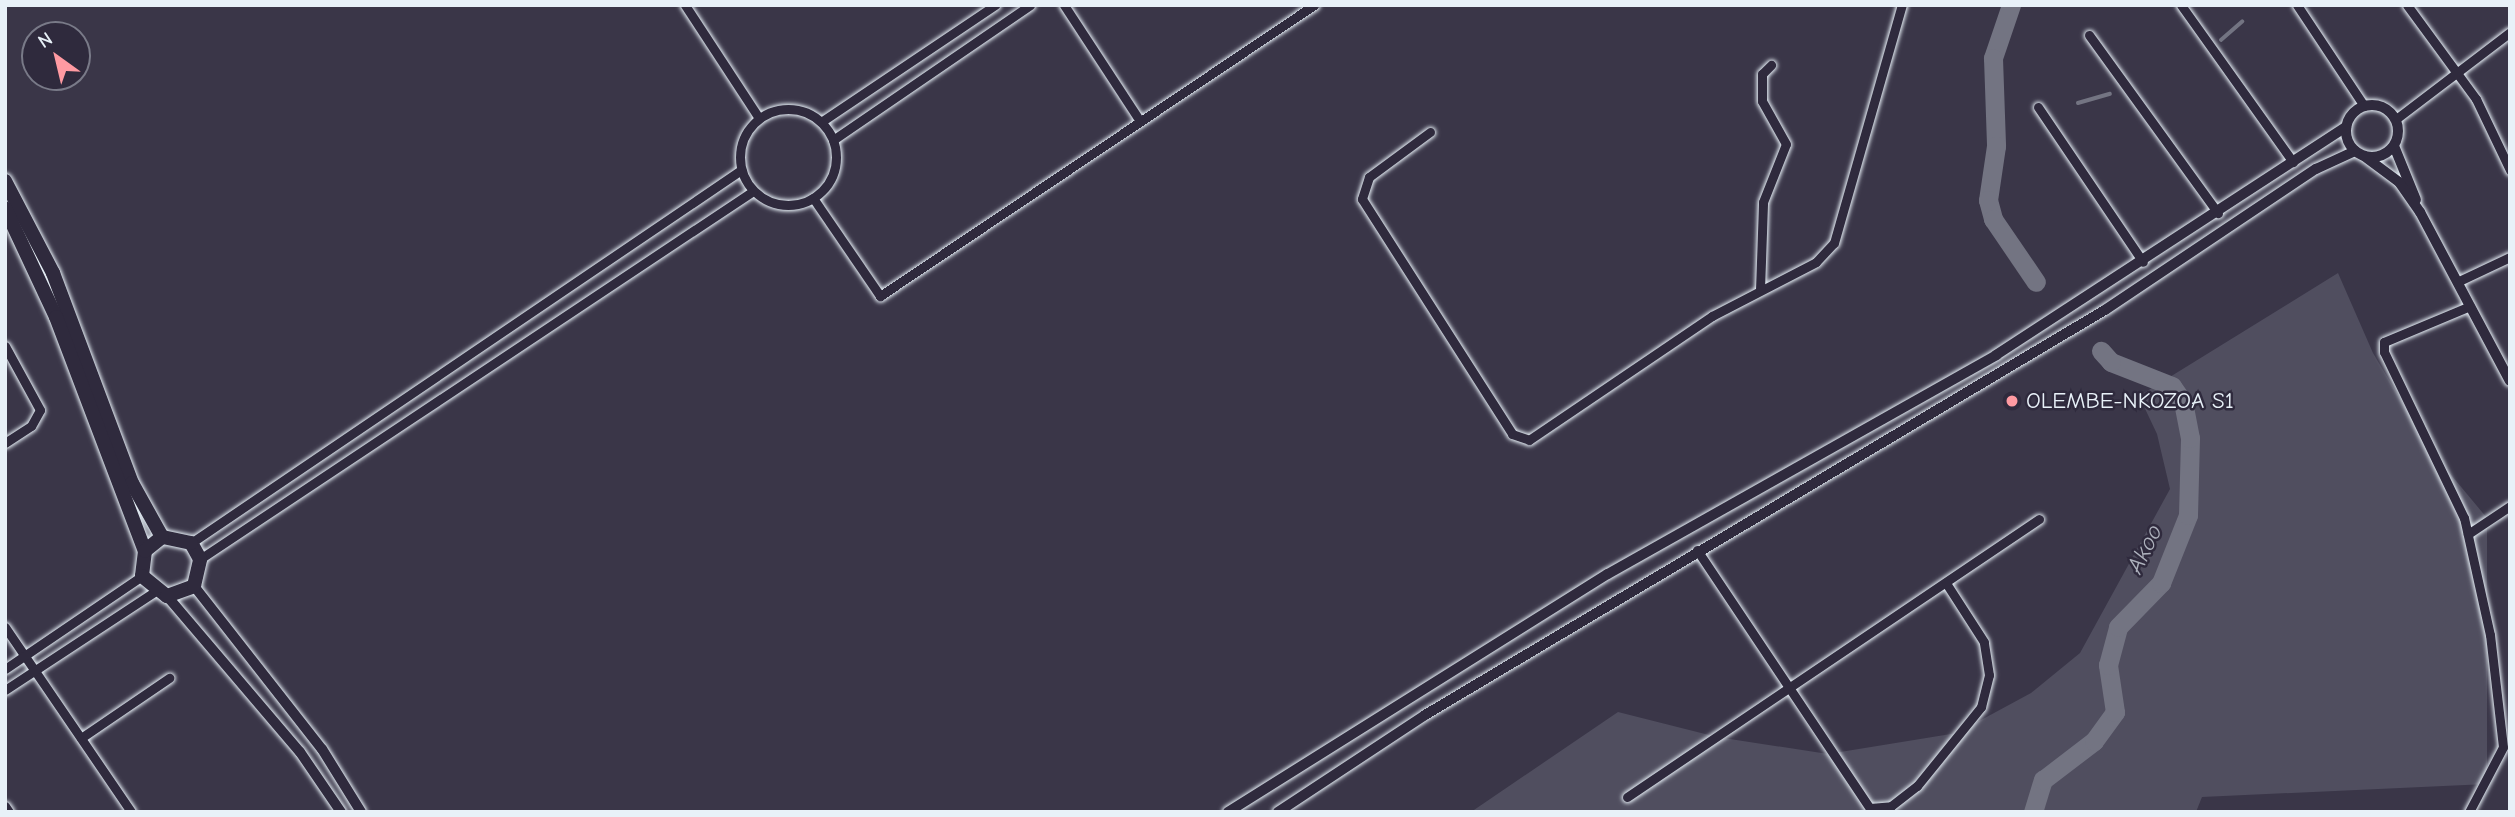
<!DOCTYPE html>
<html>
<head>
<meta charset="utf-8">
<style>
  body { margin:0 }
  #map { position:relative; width:2515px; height:817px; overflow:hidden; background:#3a3648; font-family:"Comic Neue",sans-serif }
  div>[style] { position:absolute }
  .green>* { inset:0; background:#504e5f }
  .stream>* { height:3.5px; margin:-1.75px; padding:0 1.75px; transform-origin:1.75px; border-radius:1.75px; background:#737482 }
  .river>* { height:19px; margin:-9.5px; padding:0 9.5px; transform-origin:9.5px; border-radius:9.5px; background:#737482 }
  .roads { filter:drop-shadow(0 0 2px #e8f1f8) drop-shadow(0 0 2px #e8f1f8) }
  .minor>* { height:9px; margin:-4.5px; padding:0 4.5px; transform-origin:4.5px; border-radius:4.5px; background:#2f2a3d }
  .minor>.ring { margin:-4.5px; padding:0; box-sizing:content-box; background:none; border:9px solid #2f2a3d; border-radius:50% }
  .tertiary>* { height:10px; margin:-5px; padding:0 5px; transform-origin:5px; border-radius:5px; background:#2f2a3d }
  .tertiary>.ring { margin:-5px; padding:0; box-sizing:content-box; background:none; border:10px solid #2f2a3d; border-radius:50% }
  .trunk>* { height:14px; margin:-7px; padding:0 7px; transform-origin:7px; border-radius:7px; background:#2f2a3d }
  .dots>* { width:19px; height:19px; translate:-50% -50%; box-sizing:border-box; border:4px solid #2f2a3d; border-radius:50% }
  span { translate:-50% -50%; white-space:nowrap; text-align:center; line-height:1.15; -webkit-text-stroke:5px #2f2a3d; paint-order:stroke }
  .poi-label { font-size:23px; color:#e8f1f8 }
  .left { translate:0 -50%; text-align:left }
  .water-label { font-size:24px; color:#aeb2bd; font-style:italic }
  .frame { position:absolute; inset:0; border:7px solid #e8f1f8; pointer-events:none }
  .north { position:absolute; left:21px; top:21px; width:70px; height:70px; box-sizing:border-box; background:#2f2a3d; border:2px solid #797a88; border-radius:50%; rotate:326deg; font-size:19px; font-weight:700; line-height:28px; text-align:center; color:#e8f1f8 }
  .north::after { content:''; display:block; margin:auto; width:24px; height:32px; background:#ff9aa2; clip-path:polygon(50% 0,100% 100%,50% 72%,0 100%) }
</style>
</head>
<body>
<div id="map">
  <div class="green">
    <div style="clip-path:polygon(2338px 273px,2373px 353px,2432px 452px,2487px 518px,2487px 784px,2202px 797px,2196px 812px,1471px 812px,1618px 712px,1717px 737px,1828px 754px,1957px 733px,2031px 693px,2080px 653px,2170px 489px,2157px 434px,2139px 396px)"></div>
  </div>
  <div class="stream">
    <div style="left:2221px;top:40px;width:28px;rotate:-41deg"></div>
    <div style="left:2078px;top:103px;width:33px;rotate:-16deg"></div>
  </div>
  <div class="river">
    <div style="left:2011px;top:5px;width:56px;rotate:108.8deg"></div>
    <div style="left:1993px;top:58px;width:88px;rotate:88deg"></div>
    <div style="left:1996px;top:146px;width:55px;rotate:98.4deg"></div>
    <div style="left:1988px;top:200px;width:20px;rotate:75deg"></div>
    <div style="left:1993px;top:219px;width:76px;rotate:55.7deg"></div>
    <div style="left:2033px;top:812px;width:34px;rotate:-73deg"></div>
    <div style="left:2043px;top:780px;width:64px;rotate:-37.4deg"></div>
    <div style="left:2094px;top:741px;width:36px;rotate:-54deg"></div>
    <div style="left:2115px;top:712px;width:48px;rotate:-98.5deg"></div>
    <div style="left:2108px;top:665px;width:39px;rotate:-75deg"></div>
    <div style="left:2118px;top:627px;width:62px;rotate:-45.7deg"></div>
    <div style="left:2161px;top:583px;width:73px;rotate:-68.3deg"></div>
    <div style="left:2188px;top:515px;width:77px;rotate:-88.5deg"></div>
    <div style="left:2190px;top:438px;width:37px;rotate:-101deg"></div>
    <div style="left:2183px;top:402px;width:19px;rotate:-125deg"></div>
    <div style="left:2172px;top:386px;width:66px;rotate:-158.5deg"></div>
    <div style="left:2111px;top:362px;width:15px;rotate:-132deg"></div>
  </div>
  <div class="roads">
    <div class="minor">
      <div style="left:685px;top:5px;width:135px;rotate:56.8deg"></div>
      <div style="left:1064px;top:5px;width:139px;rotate:56.8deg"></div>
      <div style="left:2181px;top:5px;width:193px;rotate:54.5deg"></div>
      <div style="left:2297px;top:5px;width:121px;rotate:56.4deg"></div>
      <div style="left:2407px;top:5px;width:117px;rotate:53.7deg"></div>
      <div style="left:2476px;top:99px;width:79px;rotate:64.4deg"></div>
      <div style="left:2089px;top:35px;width:220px;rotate:54.1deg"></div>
      <div style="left:2038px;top:107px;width:187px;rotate:55.9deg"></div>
      <div class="ring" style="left:740px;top:109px;width:87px;height:87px"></div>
      <div style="left:2396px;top:119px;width:143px;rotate:-37.3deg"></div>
      <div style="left:821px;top:122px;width:210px;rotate:-33.9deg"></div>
      <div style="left:1430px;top:132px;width:76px;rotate:143.6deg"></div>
      <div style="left:1369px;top:177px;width:23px;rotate:108deg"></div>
      <div style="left:1362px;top:199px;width:279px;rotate:57.4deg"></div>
      <div style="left:1512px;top:434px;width:18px;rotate:19deg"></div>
      <div style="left:1529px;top:440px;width:221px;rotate:-34.1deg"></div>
      <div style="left:1712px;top:316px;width:117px;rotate:-27.4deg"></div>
      <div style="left:1816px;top:262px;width:26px;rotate:-47deg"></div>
      <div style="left:1834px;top:243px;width:248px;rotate:-74.1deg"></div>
      <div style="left:833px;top:140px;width:239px;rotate:-34.4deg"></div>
      <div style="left:813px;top:198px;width:119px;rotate:55.6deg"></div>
      <div style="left:880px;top:296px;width:523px;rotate:-33.84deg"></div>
      <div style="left:2457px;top:282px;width:59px;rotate:-25.3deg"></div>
      <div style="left:1760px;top:290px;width:88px;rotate:-88deg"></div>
      <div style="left:1763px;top:202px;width:62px;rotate:-68.4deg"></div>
      <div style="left:1786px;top:144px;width:49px;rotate:-119.2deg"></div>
      <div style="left:1762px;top:101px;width:27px;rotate:-90deg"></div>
      <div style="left:1762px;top:74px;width:13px;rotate:-45deg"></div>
      <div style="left:5px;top:346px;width:73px;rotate:61.3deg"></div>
      <div style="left:40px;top:410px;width:18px;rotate:119deg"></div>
      <div style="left:31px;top:426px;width:31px;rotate:147deg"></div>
      <div style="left:2468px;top:534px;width:50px;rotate:-33.7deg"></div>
      <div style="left:191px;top:543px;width:665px;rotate:-34.14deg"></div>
      <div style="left:1697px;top:550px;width:311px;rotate:56.2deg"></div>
      <div style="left:200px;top:559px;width:664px;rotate:-33.64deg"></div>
      <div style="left:5px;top:627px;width:224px;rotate:55.7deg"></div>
      <div style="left:5px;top:669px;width:166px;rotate:-34.2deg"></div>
      <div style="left:5px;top:690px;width:178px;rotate:-33.3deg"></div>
      <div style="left:81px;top:738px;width:107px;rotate:-34.3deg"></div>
      <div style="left:1627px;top:797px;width:497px;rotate:-34deg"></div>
      <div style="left:5px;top:806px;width:7px;rotate:56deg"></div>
      <div style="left:1870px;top:808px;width:21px;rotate:-5deg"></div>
      <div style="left:1891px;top:806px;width:33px;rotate:-38deg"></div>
      <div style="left:1917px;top:786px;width:102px;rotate:-51deg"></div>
      <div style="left:1981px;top:707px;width:33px;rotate:-76deg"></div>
      <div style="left:1989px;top:675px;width:33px;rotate:-99deg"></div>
      <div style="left:1984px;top:642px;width:70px;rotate:-122.8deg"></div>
      <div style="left:2469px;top:812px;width:73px;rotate:-62.4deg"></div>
      <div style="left:2503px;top:747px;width:113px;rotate:-96.6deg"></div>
      <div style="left:2490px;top:635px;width:120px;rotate:-102.5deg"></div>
      <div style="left:2464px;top:518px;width:184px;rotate:-115.7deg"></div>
      <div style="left:2384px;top:352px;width:10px;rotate:-90deg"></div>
      <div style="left:2384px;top:342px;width:93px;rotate:-22.7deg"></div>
    </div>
    <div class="tertiary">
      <div class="ring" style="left:2346px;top:105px;width:42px;height:42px"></div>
      <div style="left:2394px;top:146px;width:58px;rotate:67.8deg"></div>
      <div style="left:2364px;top:156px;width:44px;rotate:36.6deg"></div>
      <div style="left:2399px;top:182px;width:37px;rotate:55deg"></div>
      <div style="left:2420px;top:212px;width:191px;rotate:62deg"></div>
      <div style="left:194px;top:586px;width:207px;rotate:51.9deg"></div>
      <div style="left:322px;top:749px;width:74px;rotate:58.2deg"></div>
      <div style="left:167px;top:596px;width:205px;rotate:49.6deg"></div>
      <div style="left:300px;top:752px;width:73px;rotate:55.7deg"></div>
      <div style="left:1228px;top:812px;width:448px;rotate:-32.1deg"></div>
      <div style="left:1608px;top:574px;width:446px;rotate:-29.4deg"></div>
      <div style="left:1996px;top:355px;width:418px;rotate:-33.1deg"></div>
      <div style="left:1278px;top:812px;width:176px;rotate:-33.4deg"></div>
      <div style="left:1425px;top:715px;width:791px;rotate:-30.78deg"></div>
      <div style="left:2105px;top:310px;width:254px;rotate:-33.8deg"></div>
      <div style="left:2316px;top:169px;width:43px;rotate:-24.8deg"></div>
    </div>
    <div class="trunk">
      <div style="left:5px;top:181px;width:104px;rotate:62.4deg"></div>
      <div style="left:53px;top:273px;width:224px;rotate:69.4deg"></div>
      <div style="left:132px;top:483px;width:62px;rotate:60.9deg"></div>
      <div style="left:5px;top:208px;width:120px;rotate:64.9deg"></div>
      <div style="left:56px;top:317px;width:250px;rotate:69.2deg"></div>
      <div style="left:145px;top:551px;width:25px;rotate:97deg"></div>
      <div style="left:142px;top:576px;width:32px;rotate:39deg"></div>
      <div style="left:167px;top:596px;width:29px;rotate:-20deg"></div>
      <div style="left:194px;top:586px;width:28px;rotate:-77deg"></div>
      <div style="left:200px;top:559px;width:18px;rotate:-119deg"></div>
      <div style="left:191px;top:543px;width:30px;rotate:-168deg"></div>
      <div style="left:162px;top:537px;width:22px;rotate:141deg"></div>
    </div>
  </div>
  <div class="dots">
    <div style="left:2012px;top:401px;background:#ff9aa2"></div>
  </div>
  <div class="poi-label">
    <span class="left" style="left:2026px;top:401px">OLEMBE-NKOZOA S1</span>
  </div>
  <div class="water-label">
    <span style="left:2145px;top:549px;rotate:-64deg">Akoo</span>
  </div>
  <div class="frame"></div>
  <div class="north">N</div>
</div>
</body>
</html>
